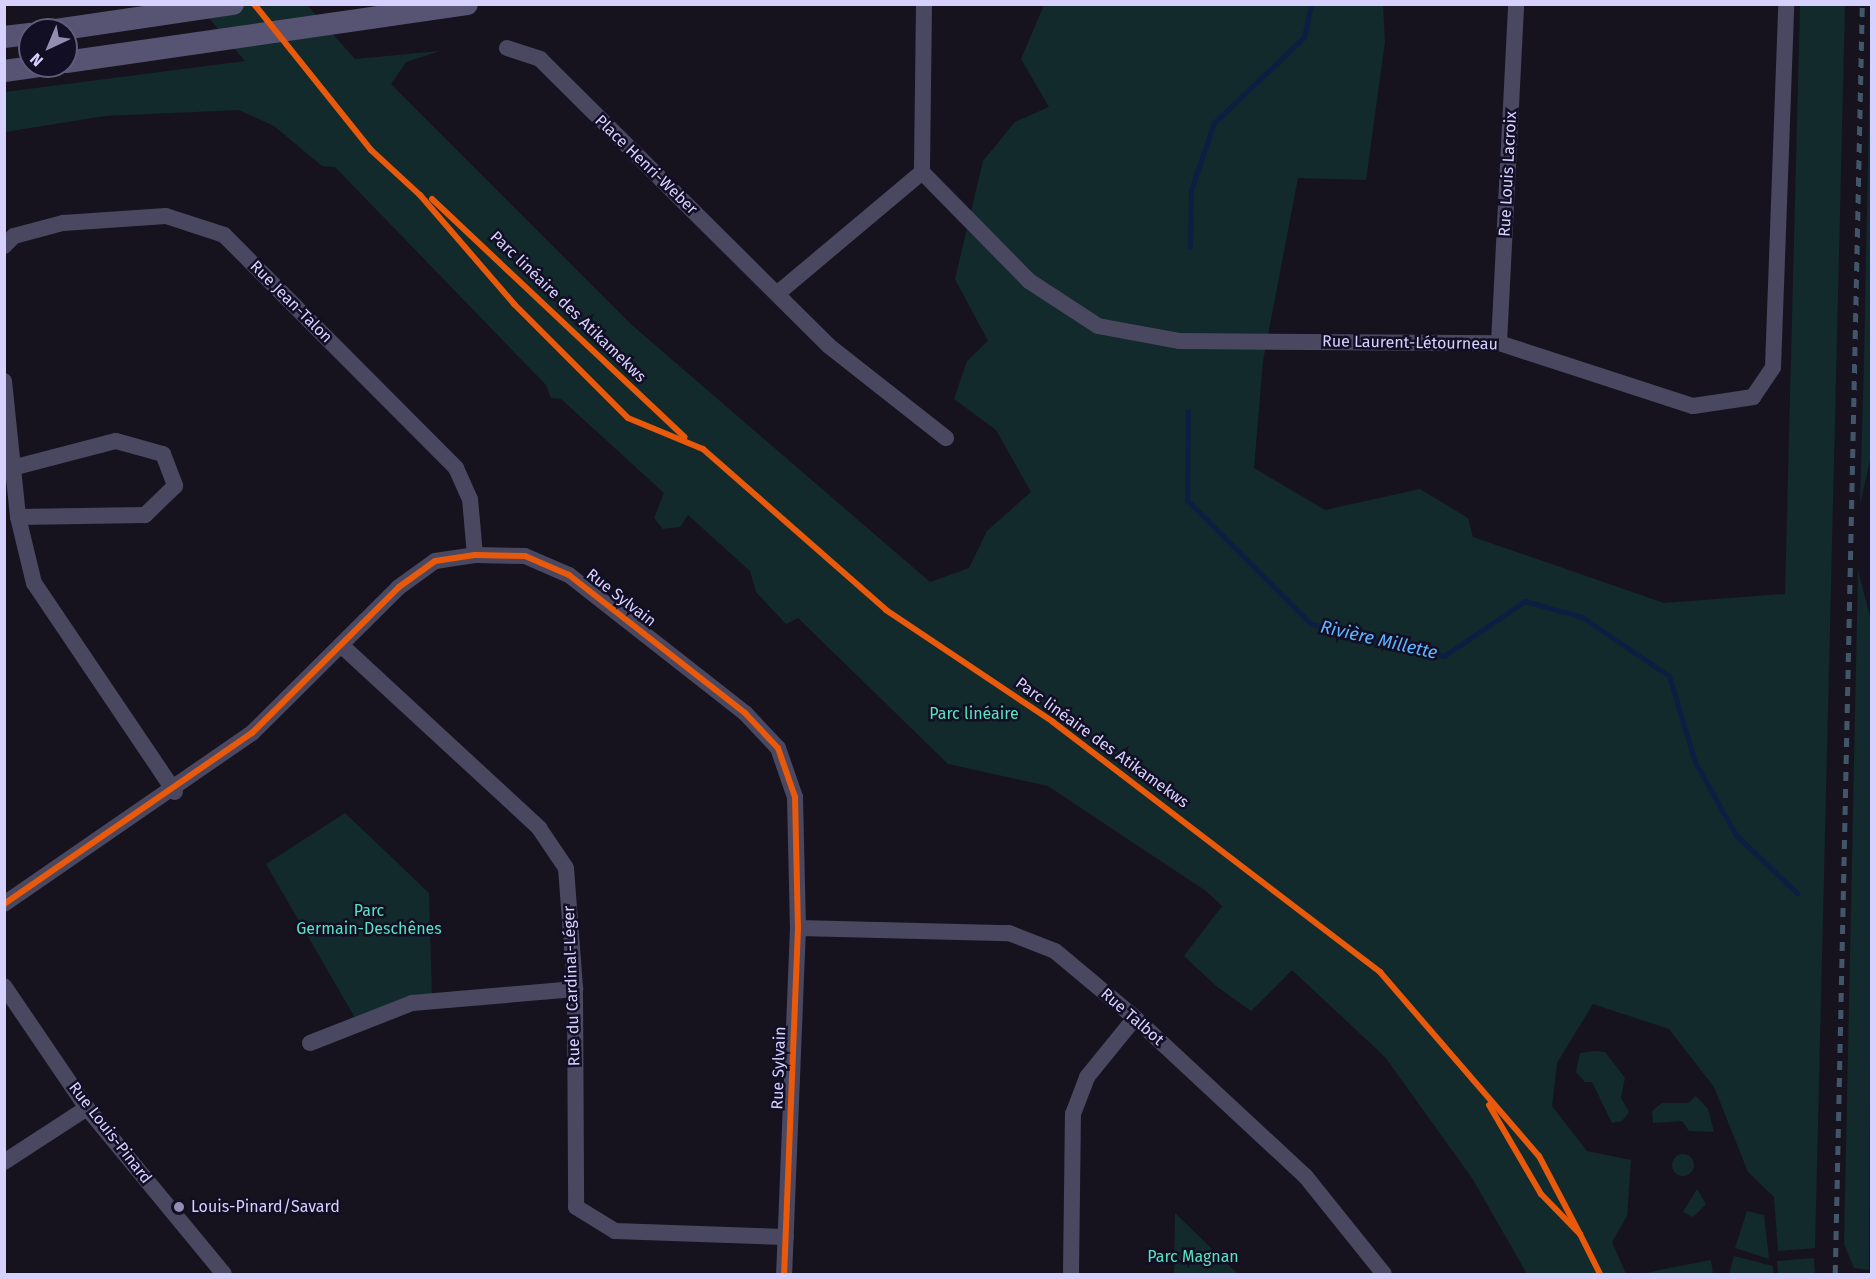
<!DOCTYPE html>
<html>
<head>
<meta charset="utf-8">
<style>
  body { margin:0 }
  #map { position:relative; width:1876px; height:1279px; overflow:hidden; background:#16131f; font-family:"Fira Sans",sans-serif }
  div>[style] { position:absolute }
  .green>* { inset:0; background:#122a2b }
  .round { border-radius:50% }
  .stream>* { height:5px; margin:-2.5px; padding:0 2.5px; transform-origin:2.5px; border-radius:2.5px; background:#0c1f42 }
  .minor>* { height:16px; margin:-8px; padding:0 8px; transform-origin:8px; border-radius:8px; background:#494860 }
  .secondary>* { height:22px; margin:-11px; padding:0 11px; transform-origin:11px; border-radius:11px; background:#575473 }
  .rail>* { height:4.5px; margin-top:-2.25px; transform-origin:0; background:repeating-linear-gradient(90deg,#415769 0 9px,transparent 0 17px) }
  .cycleway>* { height:6px; margin:-3px; padding:0 3px; transform-origin:3px; border-radius:3px; background:#e8590c }
  .dots>* { width:16px; height:16px; translate:-50% -50%; box-sizing:border-box; border:3px solid #120e24; border-radius:50% }
  span { translate:-50% -50%; white-space:nowrap; text-align:center; line-height:1.15; -webkit-text-stroke:5px #120e24; paint-order:stroke }
  .street-label { font-size:16px; color:#d7d1ff }
  .park-label { font-size:16px; color:#5ae2c1 }
  .poi-label { font-size:16px; color:#d7d1ff }
  .left { translate:0 -50%; text-align:left }
  .water-label { font-size:18px; color:#5fb4ff; font-style:italic }
  .frame { position:absolute; inset:0; border:6px solid #d7d1ff; pointer-events:none }
  .north { position:absolute; left:18px; top:18px; width:60px; height:60px; box-sizing:border-box; background:#120e24; border:2px solid #615c7c; border-radius:50%; rotate:224deg; font-size:16px; font-weight:700; line-height:24px; text-align:center; color:#d7d1ff }
  .north::after { content:''; display:block; margin:auto; width:21px; height:27px; background:#938eb1; clip-path:polygon(50% 0,100% 100%,50% 72%,0 100%) }
</style>
</head>
<body>
<div id="map">
  <div class="green">
    <div style="clip-path:polygon(1871px 4px,1872px 452px,1860px 504px,1864px 362px)"></div>
    <div style="clip-path:polygon(198px 5px,307px 5px,355px 59px,440px 51px,406px 62px,391px 84px,633px 326px,930px 582px,969px 568px,987px 531px,1031px 492px,996px 430px,954px 399px,967px 361px,988px 341px,955px 279px,983px 161px,1015px 122px,1049px 107px,1021px 59px,1044px 5px,1383px 5px,1385px 42px,1366px 180px,1298px 178px,1263px 361px,1254px 468px,1325px 510px,1420px 489px,1468px 518px,1473px 537px,1664px 603px,1785px 594px,1800px 5px,1845px 5px,1815px 1248px,1778px 1251px,1774px 1197px,1748px 1172px,1714px 1087px,1669px 1029px,1593px 1004px,1557px 1063px,1552px 1106px,1587px 1151px,1631px 1160px,1627px 1216px,1612px 1242px,1626px 1274px,1527px 1274px,1472px 1178px,1385px 1057px,1292px 970px,1251px 1011px,1216px 986px,1184px 956px,1222px 906px,1206px 891px,1048px 786px,948px 764px,798px 618px,786px 624px,756px 592px,750px 571px,688px 515px,680px 527px,663px 529px,654px 518px,664px 493px,561px 399px,551px 398px,546px 385px,335px 167px,322px 166px,274px 126px,239px 110px,105px 116px,5px 132px,5px 92px,245px 61px)"></div>
    <div style="clip-path:polygon(1858px 570px,1872px 624px,1869px 1270px,1854px 1268px,1844px 1244px)"></div>
    <div style="clip-path:polygon(345px 813px,429px 893px,432px 997px,358px 1023px,266px 864px)"></div>
    <div style="clip-path:polygon(1595px 1051px,1605px 1052px,1625px 1078px,1621px 1098px,1629px 1112px,1622px 1121px,1612px 1123px,1592px 1082px,1585px 1082px,1576px 1072px,1580px 1053px)"></div>
    <div style="clip-path:polygon(1696px 1096px,1708px 1109px,1714px 1132px,1689px 1131px,1682px 1121px,1653px 1123px,1652px 1111px,1662px 1103px,1688px 1103px)"></div>
    <div class="round" style="left:1672px;top:1154px;width:22px;height:22px"></div>
    <div style="clip-path:polygon(1697px 1189px,1706px 1204px,1693px 1217px,1683px 1212px)"></div>
    <div style="clip-path:polygon(1747px 1211px,1764px 1215px,1769px 1259px,1735px 1248px)"></div>
    <div style="clip-path:polygon(1175px 1213px,1238px 1274px,1174px 1274px)"></div>
    <div style="clip-path:polygon(1734px 1256px,1773px 1266px,1773px 1274px,1729px 1274px)"></div>
    <div style="clip-path:polygon(1814px 1258px,1815px 1274px,1778px 1274px,1777px 1261px)"></div>
    <div style="clip-path:polygon(1711px 1260px,1713px 1274px,1643px 1274px,1659px 1270px)"></div>
  </div>
  <div class="stream">
    <div style="left:1190px;top:247px;width:57px;rotate:-89deg"></div>
    <div style="left:1191px;top:190px;width:71px;rotate:-71.1deg"></div>
    <div style="left:1214px;top:123px;width:124px;rotate:-43.7deg"></div>
    <div style="left:1304px;top:37px;width:34px;rotate:-78deg"></div>
    <div style="left:1188px;top:411px;width:89px;rotate:90.6deg"></div>
    <div style="left:1187px;top:500px;width:175px;rotate:45deg"></div>
    <div style="left:1311px;top:624px;width:137px;rotate:13.5deg"></div>
    <div style="left:1444px;top:656px;width:98px;rotate:-34.2deg"></div>
    <div style="left:1525px;top:601px;width:59px;rotate:15.7deg"></div>
    <div style="left:1582px;top:617px;width:105px;rotate:34.1deg"></div>
    <div style="left:1669px;top:676px;width:90px;rotate:73.2deg"></div>
    <div style="left:1695px;top:762px;width:84px;rotate:60.7deg"></div>
    <div style="left:1736px;top:835px;width:84px;rotate:43.6deg"></div>
  </div>
  <div class="minor">
    <div style="left:924px;top:4px;width:168px;rotate:90.7deg"></div>
    <div style="left:922px;top:172px;width:153px;rotate:45.5deg"></div>
    <div style="left:1029px;top:281px;width:82px;rotate:33.1deg"></div>
    <div style="left:1098px;top:326px;width:82px;rotate:10.5deg"></div>
    <div style="left:1179px;top:341px;width:320px;rotate:0.4deg"></div>
    <div style="left:1499px;top:343px;width:204px;rotate:18deg"></div>
    <div style="left:1693px;top:406px;width:61px;rotate:-8.5deg"></div>
    <div style="left:1753px;top:397px;width:36px;rotate:-56deg"></div>
    <div style="left:1773px;top:367px;width:363px;rotate:-87.9deg"></div>
    <div style="left:507px;top:48px;width:35px;rotate:18deg"></div>
    <div style="left:540px;top:59px;width:407px;rotate:44.8deg"></div>
    <div style="left:829px;top:346px;width:149px;rotate:38.2deg"></div>
    <div style="left:4px;top:246px;width:14px;rotate:-45deg"></div>
    <div style="left:14px;top:236px;width:51px;rotate:-14.9deg"></div>
    <div style="left:63px;top:223px;width:103px;rotate:-3.9deg"></div>
    <div style="left:166px;top:216px;width:61px;rotate:18.1deg"></div>
    <div style="left:224px;top:235px;width:329px;rotate:45.1deg"></div>
    <div style="left:456px;top:468px;width:34px;rotate:66deg"></div>
    <div style="left:470px;top:499px;width:56px;rotate:84.9deg"></div>
    <div style="left:778px;top:293px;width:188px;rotate:-40deg"></div>
    <div style="left:1499px;top:343px;width:339px;rotate:-87.1deg"></div>
    <div style="left:4px;top:381px;width:137px;rotate:84.1deg"></div>
    <div style="left:18px;top:517px;width:68px;rotate:76.4deg"></div>
    <div style="left:34px;top:583px;width:252px;rotate:56deg"></div>
    <div style="left:12px;top:468px;width:107px;rotate:-14.6deg"></div>
    <div style="left:116px;top:441px;width:49px;rotate:15.5deg"></div>
    <div style="left:163px;top:454px;width:34px;rotate:69deg"></div>
    <div style="left:175px;top:486px;width:42px;rotate:136deg"></div>
    <div style="left:145px;top:515px;width:127px;rotate:179.1deg"></div>
    <div style="left:341px;top:645px;width:270px;rotate:42.7deg"></div>
    <div style="left:539px;top:828px;width:48px;rotate:56deg"></div>
    <div style="left:566px;top:868px;width:121px;rotate:85.7deg"></div>
    <div style="left:575px;top:989px;width:218px;rotate:89.7deg"></div>
    <div style="left:576px;top:1207px;width:46px;rotate:31.6deg"></div>
    <div style="left:615px;top:1231px;width:171px;rotate:2deg"></div>
    <div style="left:4px;top:904px;width:301px;rotate:-34.6deg"></div>
    <div style="left:252px;top:733px;width:207px;rotate:-44.8deg"></div>
    <div style="left:399px;top:587px;width:44px;rotate:-35.8deg"></div>
    <div style="left:435px;top:561px;width:40px;rotate:-8.5deg"></div>
    <div style="left:475px;top:555px;width:50px;rotate:1.1deg"></div>
    <div style="left:525px;top:556px;width:48px;rotate:23.4deg"></div>
    <div style="left:569px;top:575px;width:224px;rotate:38.1deg"></div>
    <div style="left:745px;top:713px;width:48px;rotate:46.7deg"></div>
    <div style="left:778px;top:748px;width:52px;rotate:70.9deg"></div>
    <div style="left:795px;top:797px;width:131px;rotate:88.7deg"></div>
    <div style="left:798px;top:928px;width:346px;rotate:92.3deg"></div>
    <div style="left:798px;top:928px;width:211px;rotate:1.4deg"></div>
    <div style="left:1009px;top:933px;width:49px;rotate:21.4deg"></div>
    <div style="left:1055px;top:951px;width:104px;rotate:39.9deg"></div>
    <div style="left:1135px;top:1018px;width:233px;rotate:42.9deg"></div>
    <div style="left:1306px;top:1177px;width:124px;rotate:51.2deg"></div>
    <div style="left:4px;top:986px;width:148px;rotate:55.8deg"></div>
    <div style="left:87px;top:1108px;width:215px;rotate:50.5deg"></div>
    <div style="left:310px;top:1043px;width:110px;rotate:-21.4deg"></div>
    <div style="left:412px;top:1003px;width:164px;rotate:-4.9deg"></div>
    <div style="left:4px;top:1162px;width:99px;rotate:-33deg"></div>
    <div style="left:1071px;top:1274px;width:160px;rotate:-89.3deg"></div>
    <div style="left:1073px;top:1114px;width:40px;rotate:-69deg"></div>
    <div style="left:1087px;top:1077px;width:76px;rotate:-50.9deg"></div>
  </div>
  <div class="secondary">
    <div style="left:56px;top:30px;width:179px;rotate:-8.4deg"></div>
    <div style="left:4px;top:37px;width:26px;rotate:-7deg"></div>
    <div style="left:66px;top:62px;width:405px;rotate:-8.2deg"></div>
    <div style="left:4px;top:71px;width:34px;rotate:-8deg"></div>
  </div>
  <div class="rail">
    <div style="left:1835px;top:1274px;width:1270px;rotate:-88.78deg"></div>
  </div>
  <div class="cycleway">
    <div style="left:254px;top:4px;width:187px;rotate:51.3deg"></div>
    <div style="left:371px;top:150px;width:67px;rotate:42.6deg"></div>
    <div style="left:420px;top:195px;width:144px;rotate:49.2deg"></div>
    <div style="left:514px;top:304px;width:161px;rotate:45deg"></div>
    <div style="left:628px;top:418px;width:81px;rotate:22.5deg"></div>
    <div style="left:703px;top:449px;width:244px;rotate:41.3deg"></div>
    <div style="left:886px;top:610px;width:201px;rotate:33.8deg"></div>
    <div style="left:1053px;top:722px;width:412px;rotate:37.4deg"></div>
    <div style="left:1380px;top:972px;width:243px;rotate:49.2deg"></div>
    <div style="left:1539px;top:1156px;width:88px;rotate:62.3deg"></div>
    <div style="left:432px;top:199px;width:347px;rotate:43.3deg"></div>
    <div style="left:4px;top:904px;width:301px;rotate:-34.6deg"></div>
    <div style="left:252px;top:733px;width:207px;rotate:-44.8deg"></div>
    <div style="left:399px;top:587px;width:44px;rotate:-35.8deg"></div>
    <div style="left:435px;top:561px;width:40px;rotate:-8.5deg"></div>
    <div style="left:475px;top:555px;width:50px;rotate:1.1deg"></div>
    <div style="left:525px;top:556px;width:48px;rotate:23.4deg"></div>
    <div style="left:569px;top:575px;width:224px;rotate:38.1deg"></div>
    <div style="left:745px;top:713px;width:48px;rotate:46.7deg"></div>
    <div style="left:778px;top:748px;width:52px;rotate:70.9deg"></div>
    <div style="left:795px;top:797px;width:131px;rotate:88.7deg"></div>
    <div style="left:798px;top:928px;width:346px;rotate:92.3deg"></div>
    <div style="left:1489px;top:1105px;width:103px;rotate:59.7deg"></div>
    <div style="left:1541px;top:1194px;width:56px;rotate:45.7deg"></div>
    <div style="left:1580px;top:1234px;width:45px;rotate:63.4deg"></div>
  </div>
  <div class="dots">
    <div style="left:179px;top:1207px;background:#938eb1"></div>
  </div>
  <div class="street-label">
    <span style="left:646px;top:165px;rotate:44deg">Place Henri-Weber</span>
    <span style="left:1508px;top:174px;rotate:-87deg">Rue Louis Lacroix</span>
    <span style="left:291px;top:302px;rotate:45deg">Rue Jean-Talon</span>
    <span style="left:568px;top:307px;rotate:44deg">Parc linéaire des Atikamekws</span>
    <span style="left:1410px;top:343px;rotate:1deg">Rue Laurent-Létourneau</span>
    <span style="left:621px;top:598px;rotate:38deg">Rue Sylvain</span>
    <span style="left:1102px;top:743px;rotate:36deg">Parc linéaire des Atikamekws</span>
    <span style="left:572px;top:986px;rotate:-92deg">Rue du Cardinal-Léger</span>
    <span style="left:1132px;top:1017px;rotate:41deg">Rue Talbot</span>
    <span style="left:779px;top:1068px;rotate:-88deg">Rue Sylvain</span>
    <span style="left:110px;top:1133px;rotate:52deg">Rue Louis-Pinard</span>
  </div>
  <div class="park-label">
    <span style="left:974px;top:714px">Parc linéaire</span>
    <span style="left:369px;top:920px">Parc<br>Germain-Deschênes</span>
    <span style="left:1193px;top:1257px">Parc Magnan</span>
  </div>
  <div class="poi-label">
    <span class="left" style="left:191px;top:1207px">Louis-Pinard/Savard</span>
  </div>
  <div class="water-label">
    <span style="left:1379px;top:640px;rotate:13deg">Rivière Millette</span>
  </div>
  <div class="frame"></div>
  <div class="north">N</div>
</div>
</body>
</html>
